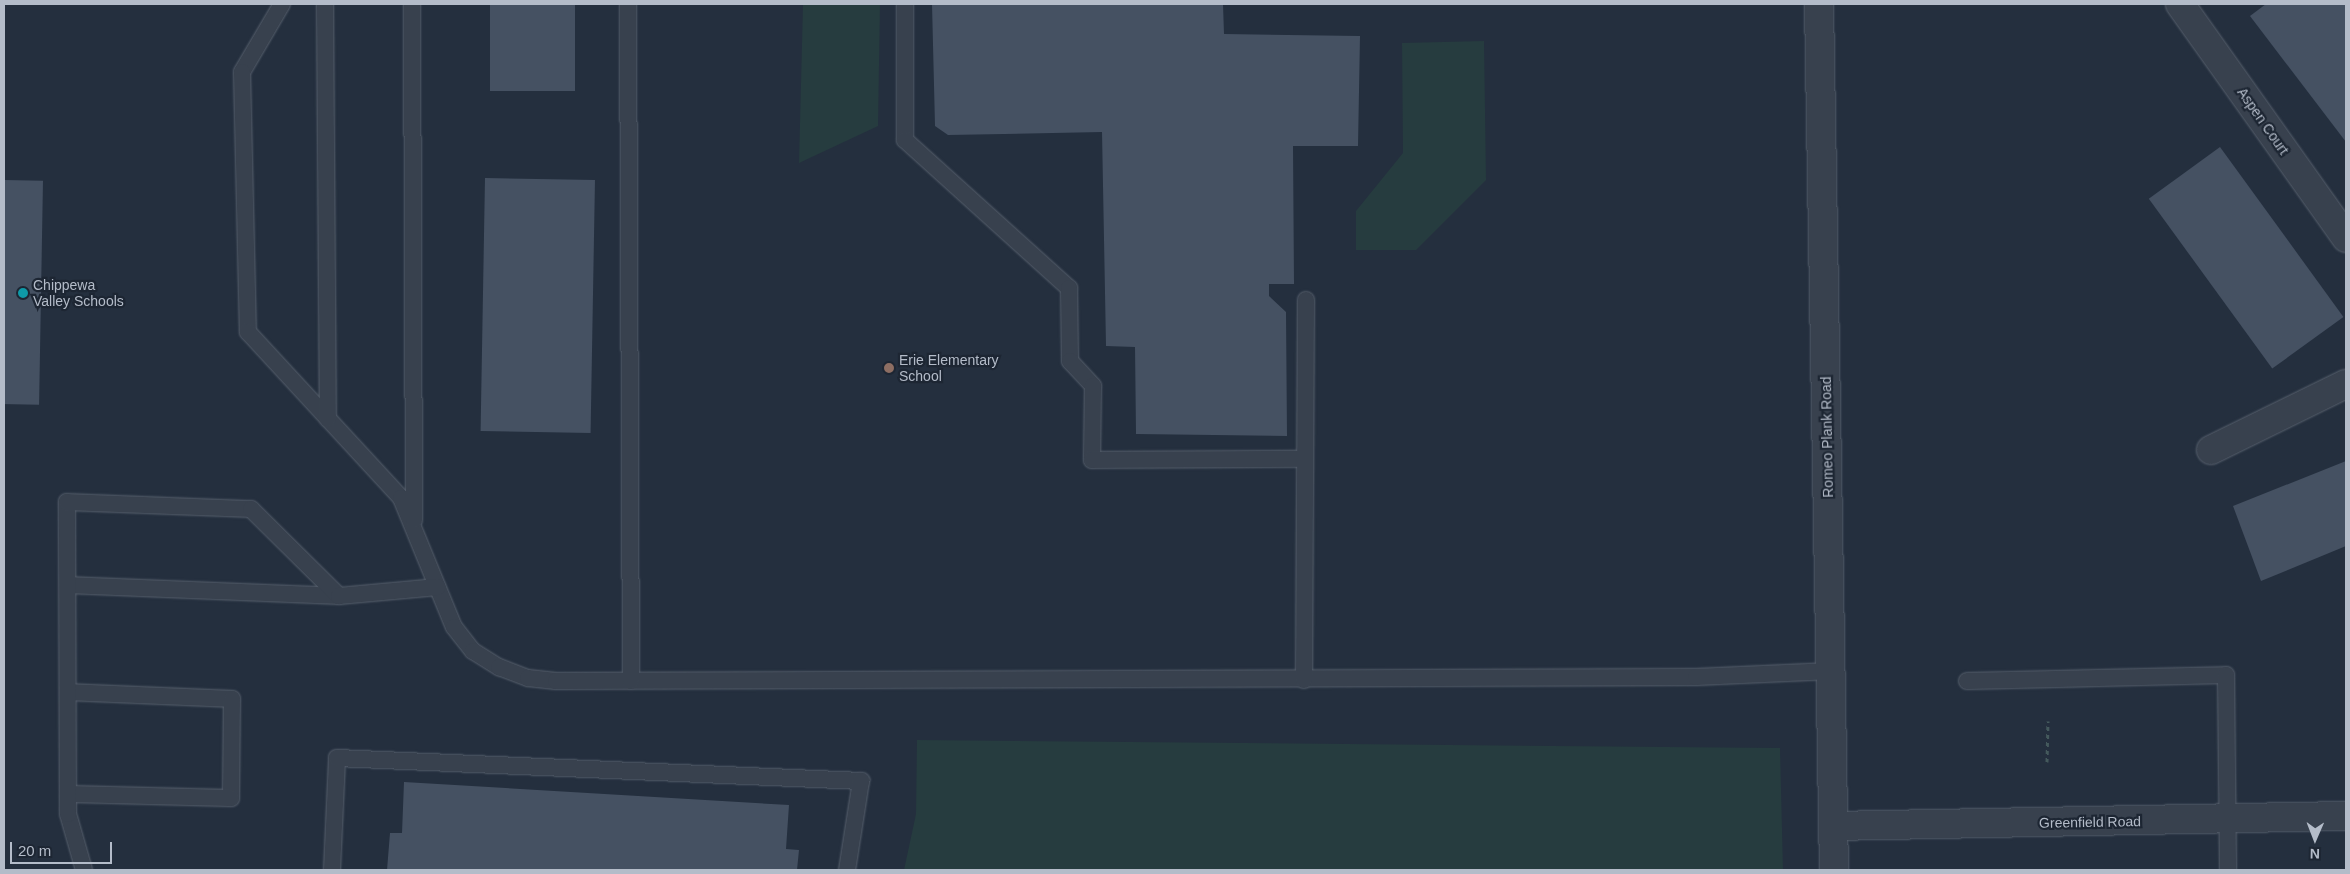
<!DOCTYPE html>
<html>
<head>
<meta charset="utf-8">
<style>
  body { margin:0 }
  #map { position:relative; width:2350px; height:874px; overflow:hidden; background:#242f3e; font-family:Arial,sans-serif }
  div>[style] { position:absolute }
  .green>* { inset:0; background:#263c3f }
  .building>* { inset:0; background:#455162; transform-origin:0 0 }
  .path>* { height:3px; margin-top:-1.5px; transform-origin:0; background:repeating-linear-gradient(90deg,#44595c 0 4px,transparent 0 8px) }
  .roads { filter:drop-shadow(0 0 1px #565f6c) drop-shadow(0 0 1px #565f6c) }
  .service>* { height:16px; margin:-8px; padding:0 8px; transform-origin:8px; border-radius:8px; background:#38414e }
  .minor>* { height:28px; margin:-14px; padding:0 14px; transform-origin:14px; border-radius:14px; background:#38414e }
  .tertiary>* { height:28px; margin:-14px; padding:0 14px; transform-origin:14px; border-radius:14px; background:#38414e }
  .dots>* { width:14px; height:14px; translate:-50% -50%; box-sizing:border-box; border:2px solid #1d2633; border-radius:50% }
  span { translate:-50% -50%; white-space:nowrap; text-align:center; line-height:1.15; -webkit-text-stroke:4.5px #1d2633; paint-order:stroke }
  .street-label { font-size:14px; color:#b4bcc9 }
  .poi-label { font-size:14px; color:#b4bcc9 }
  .left { translate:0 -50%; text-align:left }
  .frame { position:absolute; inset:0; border:5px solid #b4bcc9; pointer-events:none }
  .north { position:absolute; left:2290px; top:814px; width:50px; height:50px; -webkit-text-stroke:4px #1d2633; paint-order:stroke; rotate:181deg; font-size:14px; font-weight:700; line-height:20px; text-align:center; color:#b4bcc9 }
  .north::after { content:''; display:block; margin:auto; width:18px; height:22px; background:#b4bcc9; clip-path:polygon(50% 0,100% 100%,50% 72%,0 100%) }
  .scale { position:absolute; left:10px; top:842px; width:102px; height:22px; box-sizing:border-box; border:2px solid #b4bcc9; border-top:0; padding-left:6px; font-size:15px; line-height:18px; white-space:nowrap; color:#b4bcc9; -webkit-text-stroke:4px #1d2633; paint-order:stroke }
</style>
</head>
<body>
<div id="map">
  <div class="green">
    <div style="clip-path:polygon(803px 4px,880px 4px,878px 126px,799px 163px)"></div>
    <div style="clip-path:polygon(1484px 41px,1486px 180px,1416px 250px,1356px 250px,1356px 211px,1403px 153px,1402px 43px)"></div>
    <div style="clip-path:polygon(917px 740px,1780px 748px,1783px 870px,904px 870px,916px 814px)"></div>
  </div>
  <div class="building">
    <div style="left:490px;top:4px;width:85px;height:87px"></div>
    <div style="clip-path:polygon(932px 4px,1223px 4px,1224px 34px,1360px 36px,1358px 146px,1293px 146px,1294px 284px,1269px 284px,1269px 296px,1286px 312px,1287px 436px,1136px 434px,1135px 347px,1106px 346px,1102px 132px,948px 135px,935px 126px)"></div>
    <div style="clip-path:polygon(2266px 4px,2346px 4px,2346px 142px,2250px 16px)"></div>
    <div style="left:2220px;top:147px;width:210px;height:88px;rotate:54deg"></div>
    <div style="left:485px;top:178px;width:110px;height:253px;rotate:1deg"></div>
    <div style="left:4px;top:180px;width:39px;height:224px;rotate:1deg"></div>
    <div style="clip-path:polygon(2346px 461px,2346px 546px,2261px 581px,2233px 506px)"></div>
    <div style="clip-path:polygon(404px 782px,789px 805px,786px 849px,799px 850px,797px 870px,387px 870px,390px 833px,402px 833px)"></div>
  </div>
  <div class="path">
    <div style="left:2047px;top:762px;width:41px;rotate:-88.6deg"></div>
  </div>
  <div class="roads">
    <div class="service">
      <div style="left:282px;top:4px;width:79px;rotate:120.5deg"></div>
      <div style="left:242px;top:72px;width:260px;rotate:88.7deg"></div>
      <div style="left:248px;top:332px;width:226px;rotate:47.3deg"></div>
      <div style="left:401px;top:498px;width:139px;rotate:67.7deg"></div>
      <div style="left:454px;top:627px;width:31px;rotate:52deg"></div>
      <div style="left:473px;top:651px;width:31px;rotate:32deg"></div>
      <div style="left:499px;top:667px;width:31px;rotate:21deg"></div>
      <div style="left:528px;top:678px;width:28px;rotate:6deg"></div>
      <div style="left:556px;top:681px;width:1140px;rotate:-0.2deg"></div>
      <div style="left:1696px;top:677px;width:136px;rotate:-2.5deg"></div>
      <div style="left:325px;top:4px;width:415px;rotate:89.6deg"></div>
      <div style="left:412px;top:4px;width:516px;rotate:89.78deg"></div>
      <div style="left:628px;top:4px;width:677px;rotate:89.75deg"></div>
      <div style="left:905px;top:4px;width:136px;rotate:90deg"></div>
      <div style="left:905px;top:140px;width:221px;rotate:42.1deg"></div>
      <div style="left:1069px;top:288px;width:73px;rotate:89.2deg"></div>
      <div style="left:1070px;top:361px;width:34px;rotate:47deg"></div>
      <div style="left:1093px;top:386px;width:74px;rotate:90.8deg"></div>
      <div style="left:1092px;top:460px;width:212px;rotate:-0.3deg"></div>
      <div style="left:68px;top:585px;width:271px;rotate:2.3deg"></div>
      <div style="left:1304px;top:680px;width:380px;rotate:-89.7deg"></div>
      <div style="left:1967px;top:681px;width:259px;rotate:-1.3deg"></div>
      <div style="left:2226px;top:675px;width:195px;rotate:89.4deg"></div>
      <div style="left:68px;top:692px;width:164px;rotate:2.4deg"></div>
      <div style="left:232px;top:699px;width:99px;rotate:90.6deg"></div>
      <div style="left:231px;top:798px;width:163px;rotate:-178.6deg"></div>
      <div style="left:84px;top:870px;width:58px;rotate:-105.9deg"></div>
      <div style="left:68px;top:814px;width:312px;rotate:-90.2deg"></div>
      <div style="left:67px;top:502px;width:184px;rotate:2.2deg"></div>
      <div style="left:251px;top:509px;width:124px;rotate:44.7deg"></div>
      <div style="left:339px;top:596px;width:99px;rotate:-5.2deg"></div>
      <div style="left:332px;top:870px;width:112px;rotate:-87.4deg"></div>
      <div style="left:337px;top:758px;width:525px;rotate:2.51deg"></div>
      <div style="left:861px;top:781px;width:90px;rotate:98.9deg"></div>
    </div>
    <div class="minor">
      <div style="left:2180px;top:4px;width:287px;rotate:54.6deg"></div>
      <div style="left:2211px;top:450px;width:150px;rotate:-26.1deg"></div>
      <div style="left:1833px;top:826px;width:513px;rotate:-1.12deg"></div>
    </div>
    <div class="tertiary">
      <div style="left:1819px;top:4px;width:866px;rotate:89.01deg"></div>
    </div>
  </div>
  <div class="dots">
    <div style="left:23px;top:293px;background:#0f9aa8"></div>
    <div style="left:889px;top:368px;background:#8d6e63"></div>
  </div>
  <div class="street-label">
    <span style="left:2263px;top:121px;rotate:55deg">Aspen Court</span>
    <span style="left:1827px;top:437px;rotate:-91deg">Romeo Plank Road</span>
    <span style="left:2090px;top:822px;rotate:-1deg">Greenfield Road</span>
  </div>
  <div class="poi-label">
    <span class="left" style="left:33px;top:293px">Chippewa<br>Valley Schools</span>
    <span class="left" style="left:899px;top:368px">Erie Elementary<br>School</span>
  </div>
  <div class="frame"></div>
  <div class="north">N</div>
  <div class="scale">20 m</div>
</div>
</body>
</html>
